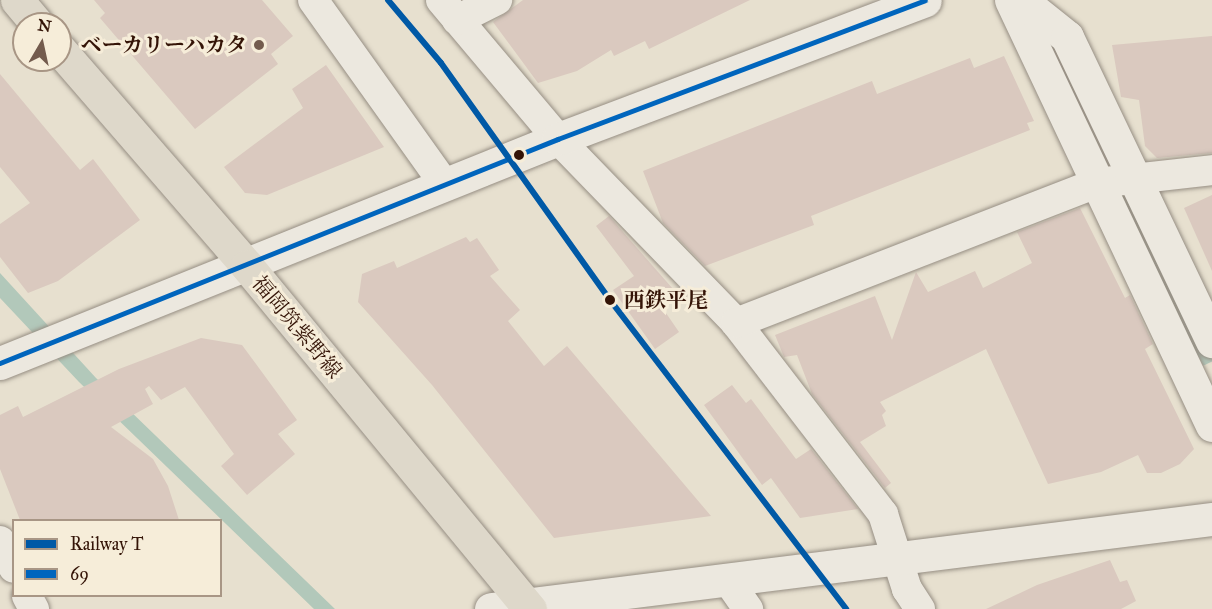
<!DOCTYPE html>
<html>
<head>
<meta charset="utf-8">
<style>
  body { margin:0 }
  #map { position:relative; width:1212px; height:609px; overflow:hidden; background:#e7e0cf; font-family:"IM FELL Great Primer","Noto Serif JP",serif }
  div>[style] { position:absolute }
  .water>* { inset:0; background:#b2c8ba; transform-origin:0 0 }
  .building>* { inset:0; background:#dac9bf }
  .roads { filter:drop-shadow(0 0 2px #968e83) drop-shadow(0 0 2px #968e83) }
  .street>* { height:30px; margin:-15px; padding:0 15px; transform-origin:15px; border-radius:15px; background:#ece8df }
  .secondary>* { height:33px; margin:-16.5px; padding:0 16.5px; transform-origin:16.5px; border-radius:16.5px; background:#ece8df }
  .primary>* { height:33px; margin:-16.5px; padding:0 16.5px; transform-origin:16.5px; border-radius:16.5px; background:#ded8ca }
  .bus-1>* { height:4.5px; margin:-2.25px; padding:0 2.25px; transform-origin:2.25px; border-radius:2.25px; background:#0065bd }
  .rail-1>* { height:6px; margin:-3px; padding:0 3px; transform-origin:3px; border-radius:3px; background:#0059a6 }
  .dots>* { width:16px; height:16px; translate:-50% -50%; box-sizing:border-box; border:3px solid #f6edd9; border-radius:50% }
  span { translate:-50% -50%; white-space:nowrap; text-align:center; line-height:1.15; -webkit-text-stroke:6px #f6edd9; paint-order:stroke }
  .poi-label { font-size:21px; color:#341407; font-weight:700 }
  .right { translate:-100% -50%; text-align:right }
  .stop-label { font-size:21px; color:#341407; font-weight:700 }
  .left { translate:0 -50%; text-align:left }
  .street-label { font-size:21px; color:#341407 }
  .legend { position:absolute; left:12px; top:519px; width:210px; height:78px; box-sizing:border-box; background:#f6edd9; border:2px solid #a89685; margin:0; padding:8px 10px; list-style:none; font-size:18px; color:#341407 }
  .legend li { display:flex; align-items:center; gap:12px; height:30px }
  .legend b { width:30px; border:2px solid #a89685 }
  .north { position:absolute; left:12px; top:12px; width:60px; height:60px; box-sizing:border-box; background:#f6edd9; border:2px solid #a89685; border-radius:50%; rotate:9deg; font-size:16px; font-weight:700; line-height:24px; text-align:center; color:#341407 }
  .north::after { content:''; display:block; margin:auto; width:21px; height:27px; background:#735b4d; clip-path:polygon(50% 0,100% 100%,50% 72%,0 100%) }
</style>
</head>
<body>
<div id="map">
  <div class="water">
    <div style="left:1125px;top:188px;width:194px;height:11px;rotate:63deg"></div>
    <div style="clip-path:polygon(0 273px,96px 378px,335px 609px,314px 609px,79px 382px,0 298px)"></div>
  </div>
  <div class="building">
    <div style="clip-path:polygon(94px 0,262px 0,293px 36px,271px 54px,278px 64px,195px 129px,100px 18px,105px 13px)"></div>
    <div style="clip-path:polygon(523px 0,750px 0,649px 49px,645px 41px,614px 56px,611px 50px,577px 71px,538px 83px,493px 22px)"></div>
    <div style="clip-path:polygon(1212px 36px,1212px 153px,1157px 158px,1145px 146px,1139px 100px,1121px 97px,1112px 45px)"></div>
    <div style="clip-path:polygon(1004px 56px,1034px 121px,1027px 123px,1030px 130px,811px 216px,814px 225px,705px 266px,663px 223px,643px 171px,872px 81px,877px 94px,970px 58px,974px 68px)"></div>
    <div style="clip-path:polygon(326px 65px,384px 147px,267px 195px,245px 193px,224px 167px,303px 108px,292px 89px)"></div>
    <div style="clip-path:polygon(0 74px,80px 170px,93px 159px,140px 220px,58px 281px,28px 293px,0 257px,0 224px,30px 203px,0 167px)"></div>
    <div style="clip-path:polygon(1212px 195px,1212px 271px,1184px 208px)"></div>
    <div style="clip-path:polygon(1080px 208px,1125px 298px,1130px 295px,1153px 344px,1145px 349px,1194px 449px,1180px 464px,1161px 473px,1147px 473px,1138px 455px,1101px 472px,1048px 484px,986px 349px,880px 402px,886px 411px,882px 415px,886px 426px,860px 442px,891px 483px,885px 488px,812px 394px,797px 355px,784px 357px,775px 335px,875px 296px,892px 340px,916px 272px,928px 292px,975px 271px,983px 288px,1032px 263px,1017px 232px)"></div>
    <div style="clip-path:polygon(609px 216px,673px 289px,657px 300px,679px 332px,655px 349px,613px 290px,634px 276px,596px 226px)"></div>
    <div style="clip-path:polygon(466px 237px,470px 242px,477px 238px,499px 270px,490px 276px,520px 310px,508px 321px,544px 366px,567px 346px,711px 516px,554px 538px,432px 385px,358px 302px,362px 274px,394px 261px,397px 268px)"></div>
    <div style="clip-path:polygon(201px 338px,242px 345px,297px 420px,278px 434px,295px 454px,247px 495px,221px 466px,234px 454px,185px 387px,161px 400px,149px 386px,145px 389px,153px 404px,111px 427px,153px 459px,168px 486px,179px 520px,20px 520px,0 469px,0 415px,18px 406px,23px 417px,119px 369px)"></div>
    <div style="clip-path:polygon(732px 385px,746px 403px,751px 399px,796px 459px,811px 449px,858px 509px,800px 518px,771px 478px,762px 485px,704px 405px)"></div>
    <div style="clip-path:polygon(1110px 560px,1120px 582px,1127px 580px,1136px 601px,1121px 609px,986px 609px,1037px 585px)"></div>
  </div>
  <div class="roads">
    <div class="street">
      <div style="left:313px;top:0;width:227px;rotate:54.5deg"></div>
      <div style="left:441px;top:0;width:182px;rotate:49.9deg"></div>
      <div style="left:558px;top:139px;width:256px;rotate:45.9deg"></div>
      <div style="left:736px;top:323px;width:241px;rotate:52.4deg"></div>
      <div style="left:883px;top:514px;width:79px;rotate:72.3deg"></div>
      <div style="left:907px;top:589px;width:24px;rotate:57deg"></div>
      <div style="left:457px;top:20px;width:45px;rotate:-26.6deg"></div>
      <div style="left:736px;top:323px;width:387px;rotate:-21.2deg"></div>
      <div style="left:1097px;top:183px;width:116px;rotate:-6.4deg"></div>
      <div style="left:0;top:541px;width:30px;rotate:63deg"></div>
      <div style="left:727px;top:579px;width:37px;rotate:55deg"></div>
      <div style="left:27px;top:596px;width:15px;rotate:62deg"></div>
    </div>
    <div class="secondary">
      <div style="left:1011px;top:0;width:470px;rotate:64.7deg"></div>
      <div style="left:1021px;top:0;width:59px;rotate:38.8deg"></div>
      <div style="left:1067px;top:37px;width:337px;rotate:64.5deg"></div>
      <div style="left:0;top:363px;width:601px;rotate:-21.87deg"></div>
      <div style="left:558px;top:139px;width:392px;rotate:-20.7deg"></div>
      <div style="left:491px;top:609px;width:727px;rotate:-7.12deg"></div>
    </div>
    <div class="primary">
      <div style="left:17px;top:0;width:31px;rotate:50deg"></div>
      <div style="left:60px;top:50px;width:286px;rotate:49.1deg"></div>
      <div style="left:247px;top:266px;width:445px;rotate:50.5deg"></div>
    </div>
  </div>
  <div class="bus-1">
    <div style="left:0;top:363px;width:601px;rotate:-21.87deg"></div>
    <div style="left:558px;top:139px;width:392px;rotate:-20.7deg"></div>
  </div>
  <div class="rail-1">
    <div style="left:388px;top:0;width:82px;rotate:49.9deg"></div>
    <div style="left:441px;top:63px;width:291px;rotate:54.5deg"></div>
    <div style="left:610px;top:300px;width:389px;rotate:52.6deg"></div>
  </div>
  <div class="dots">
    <div style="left:259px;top:45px;background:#735b4d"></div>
    <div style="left:519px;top:155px;background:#341407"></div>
    <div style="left:610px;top:300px;background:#341407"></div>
  </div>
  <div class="poi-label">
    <span class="right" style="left:247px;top:45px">ベーカリーハカタ</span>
  </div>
  <div class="stop-label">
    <span class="left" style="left:624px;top:300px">西鉄平尾</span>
  </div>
  <div class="street-label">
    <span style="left:297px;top:327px;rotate:50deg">福岡筑紫野線</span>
  </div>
  <ul class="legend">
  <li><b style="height:8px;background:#0059a6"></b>Railway T</li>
  <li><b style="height:8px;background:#0065bd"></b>69</li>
  </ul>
  <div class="north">N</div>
</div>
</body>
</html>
